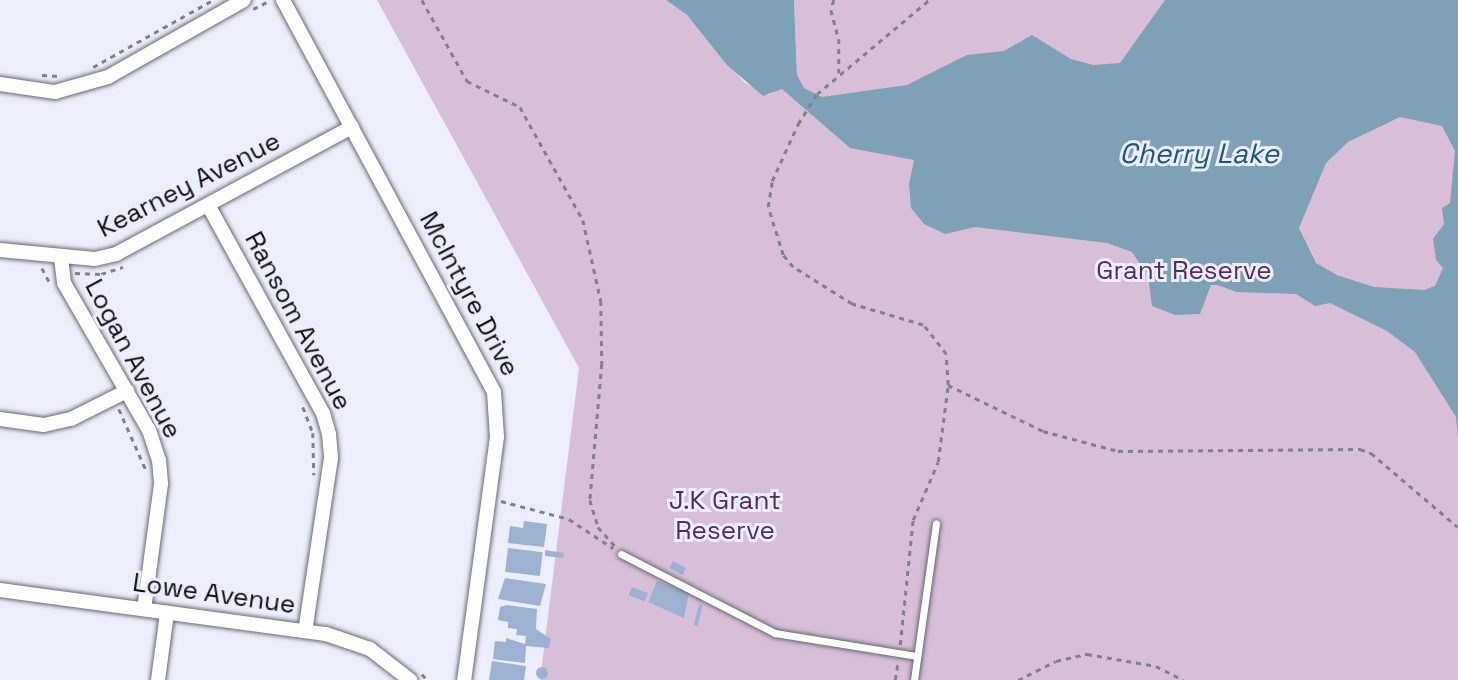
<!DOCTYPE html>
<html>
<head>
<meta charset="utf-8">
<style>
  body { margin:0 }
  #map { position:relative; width:1458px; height:680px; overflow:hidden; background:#edeefc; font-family:"Space Grotesk",sans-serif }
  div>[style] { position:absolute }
  .green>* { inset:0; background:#d9beda }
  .water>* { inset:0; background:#7fa1b8 }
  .building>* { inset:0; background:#9db2d2; transform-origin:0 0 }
  .round { border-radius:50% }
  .path>* { height:2.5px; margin-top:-1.25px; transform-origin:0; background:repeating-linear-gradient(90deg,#80818a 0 5px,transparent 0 10px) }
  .roads { filter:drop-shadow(0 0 2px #666874) drop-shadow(0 0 2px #666874) }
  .service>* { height:7px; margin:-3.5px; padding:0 3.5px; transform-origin:3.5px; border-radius:3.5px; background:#fff }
  .minor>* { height:14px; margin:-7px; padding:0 7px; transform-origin:7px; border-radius:7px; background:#fff }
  span { translate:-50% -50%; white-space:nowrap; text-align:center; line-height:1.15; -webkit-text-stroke:6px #edeefc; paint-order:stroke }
  .street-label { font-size:26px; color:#0d0d12 }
  .park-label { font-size:26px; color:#542e56 }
  .water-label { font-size:28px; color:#1b5778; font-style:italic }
</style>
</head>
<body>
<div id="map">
  <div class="green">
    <div style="clip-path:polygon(377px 0,666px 0,687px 15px,744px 82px,769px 95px,797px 75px,794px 0,1458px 0,1458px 680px,540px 680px,579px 368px)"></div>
  </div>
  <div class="water">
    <div style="clip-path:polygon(evenodd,666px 0,794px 0,797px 75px,804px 88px,822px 97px,907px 85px,967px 55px,1004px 51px,1032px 35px,1071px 59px,1093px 65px,1120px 63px,1165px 0,1458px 0,1458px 437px,1456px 417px,1415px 352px,1387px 331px,1330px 303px,1315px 306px,1296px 294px,1237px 292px,1217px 285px,1211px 285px,1200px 314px,1175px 315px,1152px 306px,1148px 276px,1132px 252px,1107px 243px,975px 227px,945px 234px,924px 224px,911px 208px,909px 184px,914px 160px,850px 148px,782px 89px,763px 96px,727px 65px,687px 15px,666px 0,1400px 117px,1442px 126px,1455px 151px,1450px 203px,1442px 208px,1444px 224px,1433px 239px,1436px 260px,1443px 268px,1435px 286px,1424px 290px,1374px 287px,1337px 275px,1316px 263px,1299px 228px,1326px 163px,1348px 142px,1400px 117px)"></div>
  </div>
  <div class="building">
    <div style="clip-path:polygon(524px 521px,547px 524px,544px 547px,508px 543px,510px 526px,523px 528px)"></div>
    <div style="left:508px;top:548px;width:35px;height:24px;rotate:7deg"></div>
    <div style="clip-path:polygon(545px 550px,564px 553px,563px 558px,545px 556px)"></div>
    <div style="left:673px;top:561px;width:15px;height:8px;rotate:28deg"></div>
    <div style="clip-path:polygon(505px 578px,546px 584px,540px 606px,498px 599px)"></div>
    <div style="clip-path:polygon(657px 581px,689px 593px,684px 618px,648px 602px)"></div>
    <div style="left:632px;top:587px;width:17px;height:9px;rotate:21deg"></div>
    <div style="left:699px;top:604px;width:4px;height:22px;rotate:14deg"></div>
    <div style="clip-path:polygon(507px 605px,537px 609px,536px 629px,551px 639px,549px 648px,526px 646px,525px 663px,493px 659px,495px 641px,506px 642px,506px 638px,525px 644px,526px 636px,516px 635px,517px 629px,508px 628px,508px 622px,498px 620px,500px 607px)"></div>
    <div style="clip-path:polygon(492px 661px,526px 666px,524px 680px,489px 680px)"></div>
    <div class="round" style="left:536px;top:667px;width:12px;height:12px"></div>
  </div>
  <div class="path">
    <div style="left:422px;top:0;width:93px;rotate:60.9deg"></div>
    <div style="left:467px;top:81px;width:59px;rotate:26.1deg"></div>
    <div style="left:520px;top:107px;width:129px;rotate:60.9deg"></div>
    <div style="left:583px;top:220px;width:83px;rotate:77.5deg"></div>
    <div style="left:601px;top:301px;width:63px;rotate:89.1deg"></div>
    <div style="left:602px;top:364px;width:137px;rotate:95deg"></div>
    <div style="left:590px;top:500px;width:28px;rotate:73deg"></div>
    <div style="left:598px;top:527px;width:25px;rotate:48deg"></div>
    <div style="left:834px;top:0;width:10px;rotate:107deg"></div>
    <div style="left:831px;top:10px;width:30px;rotate:75deg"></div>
    <div style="left:839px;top:39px;width:34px;rotate:90deg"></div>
    <div style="left:253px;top:9px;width:18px;rotate:-27deg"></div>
    <div style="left:93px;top:67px;width:137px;rotate:-29.2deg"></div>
    <div style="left:42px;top:75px;width:17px;rotate:3deg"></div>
    <div style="left:42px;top:268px;width:17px;rotate:62deg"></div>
    <div style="left:75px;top:273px;width:26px;rotate:2deg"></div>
    <div style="left:101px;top:274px;width:23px;rotate:-18deg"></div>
    <div style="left:948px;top:385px;width:106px;rotate:25.8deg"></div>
    <div style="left:1043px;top:431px;width:78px;rotate:14.9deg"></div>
    <div style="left:1118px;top:451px;width:242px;rotate:-0.5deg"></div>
    <div style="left:1360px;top:449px;width:12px;rotate:20deg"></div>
    <div style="left:1371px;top:453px;width:114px;rotate:40.4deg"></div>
    <div style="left:303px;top:407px;width:28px;rotate:69deg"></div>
    <div style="left:313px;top:433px;width:42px;rotate:88.6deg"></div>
    <div style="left:119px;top:409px;width:67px;rotate:66.1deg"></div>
    <div style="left:501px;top:501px;width:70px;rotate:14.8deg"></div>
    <div style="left:569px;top:519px;width:53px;rotate:33.4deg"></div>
    <div style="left:900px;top:645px;width:126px;rotate:-84.1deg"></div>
    <div style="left:913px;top:520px;width:63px;rotate:-66.7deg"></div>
    <div style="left:938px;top:462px;width:78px;rotate:-82.6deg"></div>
    <div style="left:948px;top:385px;width:31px;rotate:-94deg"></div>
    <div style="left:946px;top:354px;width:37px;rotate:-128deg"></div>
    <div style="left:923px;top:325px;width:74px;rotate:-163.5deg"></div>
    <div style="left:852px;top:304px;width:70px;rotate:-147.9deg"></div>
    <div style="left:793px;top:267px;width:16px;rotate:-130deg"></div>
    <div style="left:783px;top:255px;width:50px;rotate:-107.4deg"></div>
    <div style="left:768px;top:207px;width:26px;rotate:-81deg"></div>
    <div style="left:772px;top:181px;width:63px;rotate:-65.5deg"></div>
    <div style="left:798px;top:124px;width:36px;rotate:-58deg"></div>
    <div style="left:817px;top:94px;width:146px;rotate:-40deg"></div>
    <div style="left:422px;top:674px;width:8px;rotate:50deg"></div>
    <div style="left:895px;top:680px;width:19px;rotate:-81deg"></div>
    <div style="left:1018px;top:680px;width:42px;rotate:-26.6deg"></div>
    <div style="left:1056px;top:661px;width:32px;rotate:-13deg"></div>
    <div style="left:1087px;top:654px;width:70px;rotate:9.9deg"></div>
    <div style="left:1156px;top:666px;width:31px;rotate:27deg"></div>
  </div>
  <div class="roads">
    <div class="service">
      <div style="left:621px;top:554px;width:173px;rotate:27.2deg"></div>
      <div style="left:775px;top:633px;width:144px;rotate:9.2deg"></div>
      <div style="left:914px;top:680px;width:158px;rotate:-82deg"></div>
    </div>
    <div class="minor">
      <div style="left:283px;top:0;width:445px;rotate:61.7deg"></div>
      <div style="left:494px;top:392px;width:45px;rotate:86.2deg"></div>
      <div style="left:497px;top:437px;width:245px;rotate:97.7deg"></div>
      <div style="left:0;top:84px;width:56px;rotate:8.3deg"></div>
      <div style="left:55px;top:92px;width:55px;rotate:-15.8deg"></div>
      <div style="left:108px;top:77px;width:156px;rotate:-29.5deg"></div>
      <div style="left:208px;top:205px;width:238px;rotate:61.1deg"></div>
      <div style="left:323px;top:413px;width:22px;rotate:74deg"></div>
      <div style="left:329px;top:434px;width:24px;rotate:85deg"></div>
      <div style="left:331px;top:458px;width:175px;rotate:98.5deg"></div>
      <div style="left:0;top:250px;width:95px;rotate:5.4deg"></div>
      <div style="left:95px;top:259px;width:22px;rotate:-13deg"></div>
      <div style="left:116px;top:254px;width:268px;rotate:-28.3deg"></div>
      <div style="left:61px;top:258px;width:25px;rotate:83deg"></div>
      <div style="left:64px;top:283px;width:170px;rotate:60deg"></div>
      <div style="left:149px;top:430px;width:32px;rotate:72deg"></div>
      <div style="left:159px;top:460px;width:24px;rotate:85deg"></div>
      <div style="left:161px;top:484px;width:126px;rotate:97.7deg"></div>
      <div style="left:0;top:419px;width:44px;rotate:7.8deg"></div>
      <div style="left:44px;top:425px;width:28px;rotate:-13deg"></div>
      <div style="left:71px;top:419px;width:63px;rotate:-26.6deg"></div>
      <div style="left:0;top:590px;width:329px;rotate:7.7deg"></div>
      <div style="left:326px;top:634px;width:46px;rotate:18.8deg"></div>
      <div style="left:370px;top:649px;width:51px;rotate:37.8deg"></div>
      <div style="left:158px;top:680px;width:68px;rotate:-82.3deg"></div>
    </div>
  </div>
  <div class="street-label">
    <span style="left:189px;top:185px;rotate:-27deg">Kearney Avenue</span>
    <span style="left:469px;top:294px;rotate:62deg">McIntyre Drive</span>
    <span style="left:298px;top:321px;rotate:62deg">Ransom Avenue</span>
    <span style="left:133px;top:359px;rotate:62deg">Logan Avenue</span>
    <span style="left:214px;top:594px;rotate:8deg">Lowe Avenue</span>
  </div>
  <div class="park-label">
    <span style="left:1184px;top:271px">Grant Reserve</span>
    <span style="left:725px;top:516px">J.K Grant<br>Reserve</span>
  </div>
  <div class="water-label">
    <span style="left:1199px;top:153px">Cherry Lake</span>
  </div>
</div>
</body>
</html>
